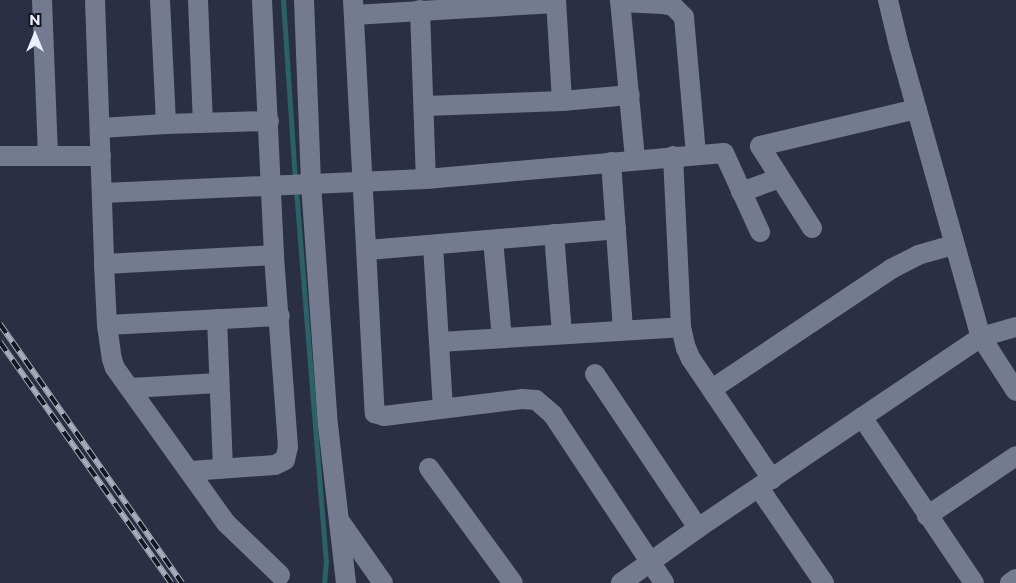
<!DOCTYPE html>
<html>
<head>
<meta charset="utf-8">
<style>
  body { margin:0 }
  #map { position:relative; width:1016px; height:583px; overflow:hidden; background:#2b2f43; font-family:Montserrat,sans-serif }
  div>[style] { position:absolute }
  .stream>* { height:5px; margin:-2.5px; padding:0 2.5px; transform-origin:2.5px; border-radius:2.5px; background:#296269 }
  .minor>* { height:20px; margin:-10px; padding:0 10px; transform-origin:10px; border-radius:10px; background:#747a90 }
  .rail>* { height:5.5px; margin-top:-2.75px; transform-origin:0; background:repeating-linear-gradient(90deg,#161821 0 11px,#a7abba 0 22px); box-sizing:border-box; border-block:1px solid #a7abba }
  span { translate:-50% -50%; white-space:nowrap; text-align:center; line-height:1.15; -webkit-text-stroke:5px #161821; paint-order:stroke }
  .north { position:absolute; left:10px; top:10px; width:50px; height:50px; -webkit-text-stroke:4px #161821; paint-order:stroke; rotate:0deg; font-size:14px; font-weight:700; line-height:20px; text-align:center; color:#ebeffb }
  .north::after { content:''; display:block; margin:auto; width:18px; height:22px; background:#ebeffb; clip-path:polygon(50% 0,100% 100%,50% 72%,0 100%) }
</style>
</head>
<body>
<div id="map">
  <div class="stream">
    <div style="left:283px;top:0;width:182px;rotate:86.2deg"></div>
    <div style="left:296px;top:190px;width:372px;rotate:85.4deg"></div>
    <div style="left:326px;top:561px;width:22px;rotate:95deg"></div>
  </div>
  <div class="minor">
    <div style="left:42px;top:0;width:155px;rotate:87.8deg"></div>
    <div style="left:95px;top:0;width:264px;rotate:88deg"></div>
    <div style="left:104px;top:264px;width:61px;rotate:87.2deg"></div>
    <div style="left:107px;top:325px;width:34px;rotate:82deg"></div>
    <div style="left:112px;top:359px;width:9px;rotate:72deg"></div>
    <div style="left:115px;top:368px;width:191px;rotate:54.4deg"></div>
    <div style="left:226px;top:523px;width:75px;rotate:43.9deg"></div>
    <div style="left:160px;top:0;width:124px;rotate:87.2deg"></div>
    <div style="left:198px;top:0;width:123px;rotate:87.7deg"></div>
    <div style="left:304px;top:0;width:184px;rotate:87.8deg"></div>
    <div style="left:311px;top:184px;width:242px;rotate:86deg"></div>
    <div style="left:328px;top:425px;width:159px;rotate:83.5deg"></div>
    <div style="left:353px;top:0;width:414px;rotate:87deg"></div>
    <div style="left:375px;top:413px;width:9px;rotate:18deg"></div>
    <div style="left:384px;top:416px;width:139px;rotate:-7deg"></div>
    <div style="left:522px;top:399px;width:14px;rotate:4deg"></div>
    <div style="left:536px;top:400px;width:23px;rotate:41deg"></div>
    <div style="left:553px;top:415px;width:201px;rotate:56.5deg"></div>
    <div style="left:556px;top:0;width:101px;rotate:86.6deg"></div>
    <div style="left:620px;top:0;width:161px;rotate:84.6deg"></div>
    <div style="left:888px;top:0;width:47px;rotate:76.6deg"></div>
    <div style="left:899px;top:46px;width:302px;rotate:74.3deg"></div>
    <div style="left:981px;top:337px;width:64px;rotate:57.1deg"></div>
    <div style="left:620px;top:2px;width:43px;rotate:2.7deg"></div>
    <div style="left:663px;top:4px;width:10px;rotate:11deg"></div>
    <div style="left:673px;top:6px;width:16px;rotate:45deg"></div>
    <div style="left:684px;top:17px;width:138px;rotate:85deg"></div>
    <div style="left:420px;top:10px;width:169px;rotate:88deg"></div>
    <div style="left:354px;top:15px;width:202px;rotate:-3.4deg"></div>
    <div style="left:425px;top:106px;width:137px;rotate:-2.1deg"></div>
    <div style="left:562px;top:101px;width:68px;rotate:-5deg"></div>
    <div style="left:100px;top:128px;width:66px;rotate:-3.5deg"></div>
    <div style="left:166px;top:124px;width:103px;rotate:-1.7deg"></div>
    <div style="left:0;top:156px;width:101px"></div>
    <div style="left:673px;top:156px;width:171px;rotate:87.3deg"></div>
    <div style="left:681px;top:327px;width:22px;rotate:77deg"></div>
    <div style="left:686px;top:348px;width:12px;rotate:66deg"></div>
    <div style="left:691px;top:359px;width:145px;rotate:56deg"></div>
    <div style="left:611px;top:162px;width:169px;rotate:85.9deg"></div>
    <div style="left:741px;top:192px;width:41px;rotate:-19.7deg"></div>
    <div style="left:103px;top:193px;width:323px;rotate:-2.5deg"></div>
    <div style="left:426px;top:179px;width:299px;rotate:-5deg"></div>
    <div style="left:724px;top:153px;width:87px;rotate:65.5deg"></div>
    <div style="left:812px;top:228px;width:97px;rotate:-122.4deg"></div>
    <div style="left:760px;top:146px;width:161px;rotate:-13.3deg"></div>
    <div style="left:554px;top:234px;width:100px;rotate:85.4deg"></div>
    <div style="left:493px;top:240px;width:98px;rotate:84.8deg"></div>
    <div style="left:433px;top:245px;width:163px;rotate:86.5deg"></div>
    <div style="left:368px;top:250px;width:249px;rotate:-4.8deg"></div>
    <div style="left:104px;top:264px;width:170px;rotate:-3deg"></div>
    <div style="left:217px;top:319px;width:149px;rotate:87.7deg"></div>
    <div style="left:107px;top:325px;width:173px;rotate:-3deg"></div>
    <div style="left:439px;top:342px;width:242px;rotate:-3.5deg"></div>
    <div style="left:595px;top:374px;width:185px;rotate:56.2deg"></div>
    <div style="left:130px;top:388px;width:89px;rotate:-3.2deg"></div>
    <div style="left:712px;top:389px;width:216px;rotate:-33.8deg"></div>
    <div style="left:891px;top:269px;width:30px;rotate:-27deg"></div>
    <div style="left:918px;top:255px;width:37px;rotate:-16deg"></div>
    <div style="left:862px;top:417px;width:200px;rotate:56deg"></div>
    <div style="left:429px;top:468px;width:142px;rotate:53.9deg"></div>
    <div style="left:191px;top:471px;width:84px;rotate:-4.1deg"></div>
    <div style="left:275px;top:465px;width:11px;rotate:-27deg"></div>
    <div style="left:285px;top:460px;width:13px;rotate:-77deg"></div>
    <div style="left:288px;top:447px;width:193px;rotate:-94.2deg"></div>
    <div style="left:274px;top:255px;width:255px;rotate:-92.7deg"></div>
    <div style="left:759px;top:488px;width:115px;rotate:55.6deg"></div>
    <div style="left:927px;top:516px;width:107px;rotate:-34deg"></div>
    <div style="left:341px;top:523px;width:73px;rotate:55deg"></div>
    <div style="left:621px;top:583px;width:95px;rotate:-35.5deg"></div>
    <div style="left:698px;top:528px;width:341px;rotate:-34deg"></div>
    <div style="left:981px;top:337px;width:36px;rotate:-16deg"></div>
    <div style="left:1010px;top:583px;width:7px;rotate:-34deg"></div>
  </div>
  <div class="rail">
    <div style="left:0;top:324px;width:317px;rotate:54.9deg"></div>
    <div style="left:0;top:342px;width:296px;rotate:54.6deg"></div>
  </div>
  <div class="north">N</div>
</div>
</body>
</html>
